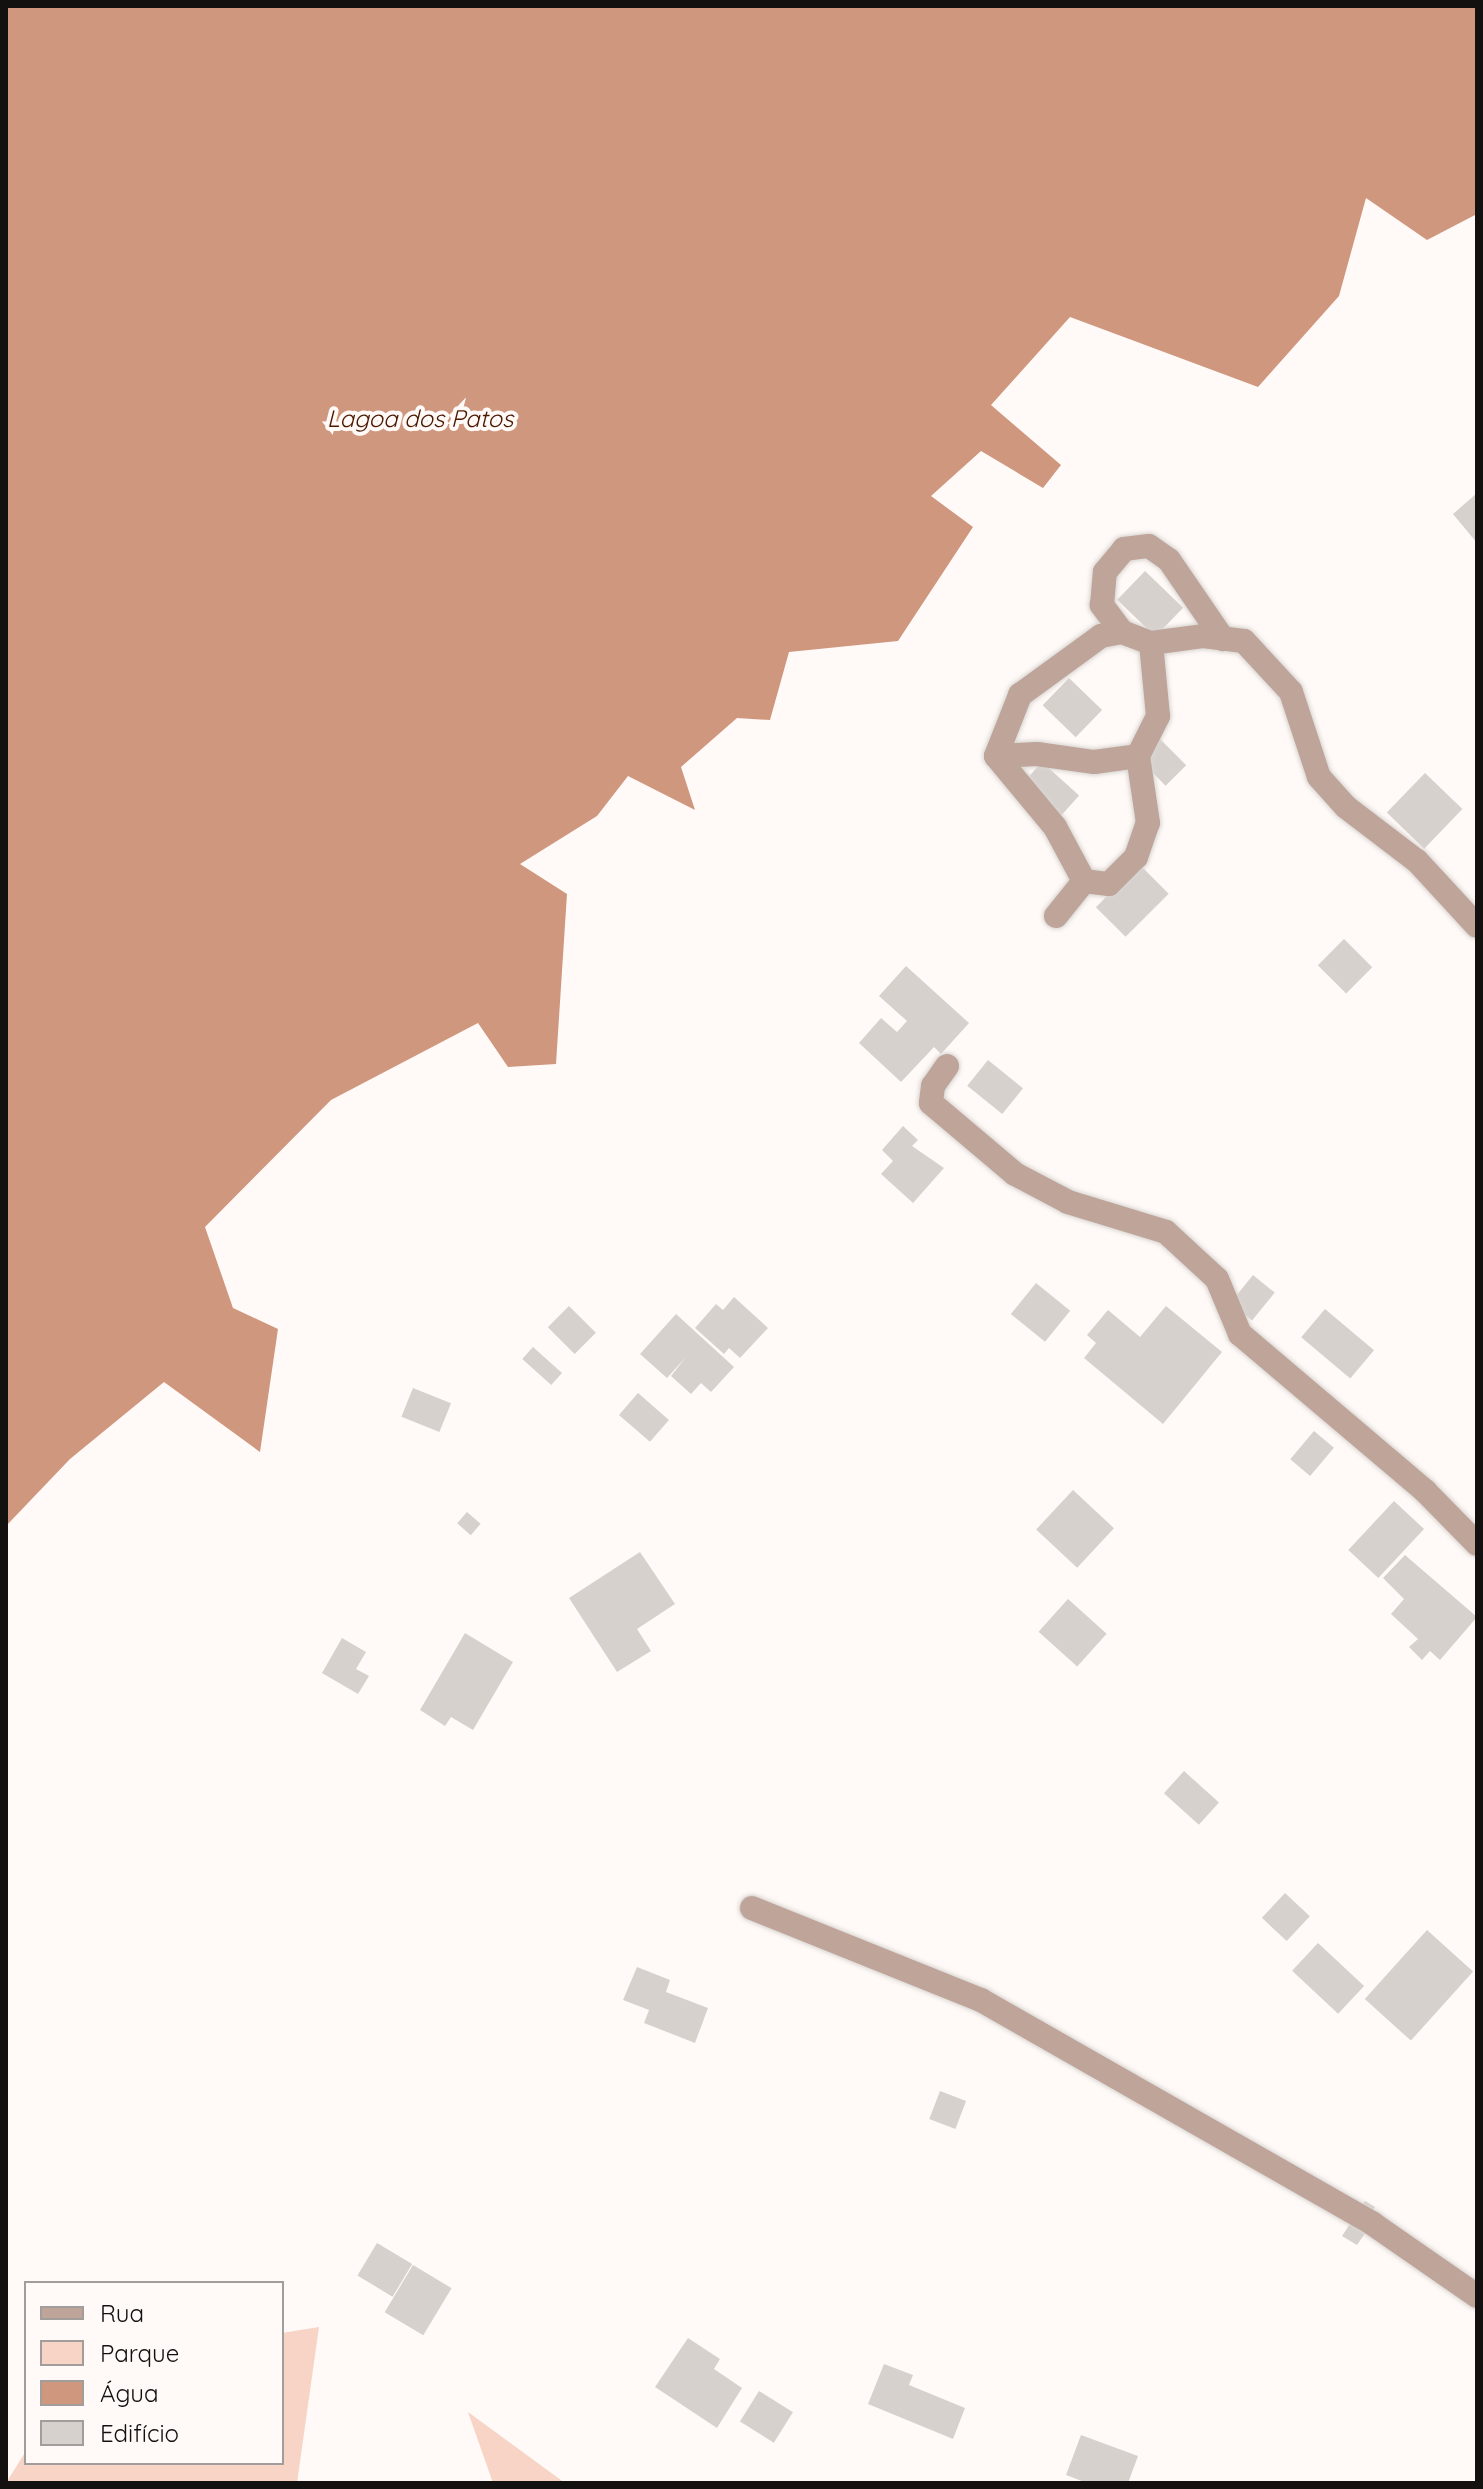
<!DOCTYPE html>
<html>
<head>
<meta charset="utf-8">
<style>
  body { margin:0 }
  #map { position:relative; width:1483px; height:2489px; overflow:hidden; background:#fffaf7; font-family:Quicksand,sans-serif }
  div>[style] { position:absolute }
  .green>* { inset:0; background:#f7d4c5 }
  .water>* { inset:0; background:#d0977f }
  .building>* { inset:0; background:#d7d1ce; transform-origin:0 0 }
  .roads { filter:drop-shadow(0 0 2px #d9d5d2) drop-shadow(0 0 2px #d9d5d2) }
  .minor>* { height:24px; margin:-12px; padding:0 12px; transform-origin:12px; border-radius:12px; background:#bea499 }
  span { translate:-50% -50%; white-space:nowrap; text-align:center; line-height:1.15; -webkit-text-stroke:8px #fffaf7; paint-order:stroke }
  .water-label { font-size:24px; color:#4b1800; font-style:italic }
  .frame { position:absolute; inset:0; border:8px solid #131110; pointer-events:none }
  .legend { position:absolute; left:24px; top:2281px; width:260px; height:184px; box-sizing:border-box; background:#fffaf7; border:2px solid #a19d9b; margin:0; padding:10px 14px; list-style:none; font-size:24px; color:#131110 }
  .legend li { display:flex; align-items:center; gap:16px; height:40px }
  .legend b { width:40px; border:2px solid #a19d9b }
</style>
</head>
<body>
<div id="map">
  <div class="green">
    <div style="clip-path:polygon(319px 2327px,297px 2483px,6px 2483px,26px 2451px,26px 2463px,282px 2463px,282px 2333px)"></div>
    <div style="clip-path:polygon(468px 2412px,565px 2483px,493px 2483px)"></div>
  </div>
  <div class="water">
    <div style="clip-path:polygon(6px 6px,1477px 6px,1477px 214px,1427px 240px,1366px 198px,1339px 296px,1258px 387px,1070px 317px,991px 405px,1061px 465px,1043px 488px,981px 451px,931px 496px,973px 527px,898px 641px,789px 652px,770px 720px,737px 718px,681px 767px,695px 810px,628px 776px,597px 816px,520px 864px,567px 894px,556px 1064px,508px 1067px,478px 1023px,331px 1100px,205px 1227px,233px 1308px,278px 1329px,260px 1452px,164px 1382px,70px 1459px,6px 1526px)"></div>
  </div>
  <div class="building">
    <div style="clip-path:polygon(1477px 493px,1477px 543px,1453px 514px)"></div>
    <div style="left:1145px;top:571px;width:53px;height:40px;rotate:44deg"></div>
    <div style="left:1069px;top:678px;width:46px;height:38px;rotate:44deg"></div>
    <div style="left:1160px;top:739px;width:37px;height:29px;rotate:45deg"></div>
    <div style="left:1042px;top:762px;width:50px;height:30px;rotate:42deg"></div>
    <div style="left:1425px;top:773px;width:52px;height:55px;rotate:44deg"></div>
    <div style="left:1139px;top:864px;width:42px;height:61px;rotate:45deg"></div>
    <div style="left:1344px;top:939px;width:40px;height:37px;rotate:45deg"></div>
    <div style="clip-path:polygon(906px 966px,969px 1023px,941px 1054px,934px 1047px,901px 1082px,859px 1043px,881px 1018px,897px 1032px,907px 1021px,879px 996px)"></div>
    <div style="left:988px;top:1060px;width:45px;height:33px;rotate:39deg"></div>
    <div style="clip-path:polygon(903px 1126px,918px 1140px,912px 1146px,944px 1168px,913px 1203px,881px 1174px,893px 1161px,882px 1150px)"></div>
    <div style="left:1253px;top:1275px;width:28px;height:36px;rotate:39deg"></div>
    <div style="left:1036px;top:1283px;width:44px;height:40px;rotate:39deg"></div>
    <div style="clip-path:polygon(734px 1297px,768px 1328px,740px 1358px,729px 1348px,724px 1354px,695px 1328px,716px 1304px,723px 1310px)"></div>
    <div style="left:569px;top:1306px;width:38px;height:30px;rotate:45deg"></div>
    <div style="clip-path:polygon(1166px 1306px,1222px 1352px,1163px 1424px,1084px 1358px,1096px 1343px,1087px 1335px,1108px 1310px,1140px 1337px)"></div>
    <div style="left:1325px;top:1309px;width:64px;height:37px;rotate:40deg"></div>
    <div style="clip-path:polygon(676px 1314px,734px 1367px,711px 1392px,701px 1383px,691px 1394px,671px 1376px,686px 1357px,667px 1378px,640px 1354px)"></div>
    <div style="left:533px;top:1347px;width:39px;height:16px;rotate:42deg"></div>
    <div style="left:413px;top:1388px;width:41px;height:31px;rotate:22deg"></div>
    <div style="left:638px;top:1393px;width:41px;height:29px;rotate:41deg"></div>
    <div style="left:1314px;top:1431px;width:26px;height:37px;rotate:40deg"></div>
    <div style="left:1073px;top:1490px;width:56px;height:54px;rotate:43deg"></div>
    <div style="left:1394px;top:1501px;width:41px;height:67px;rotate:43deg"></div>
    <div style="left:467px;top:1512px;width:18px;height:15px;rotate:41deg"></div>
    <div style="clip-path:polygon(640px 1552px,675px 1604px,637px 1629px,651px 1651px,617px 1672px,569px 1598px)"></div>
    <div style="clip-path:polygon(1405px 1555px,1477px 1617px,1440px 1660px,1430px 1651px,1422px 1660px,1409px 1647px,1418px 1639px,1391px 1614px,1404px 1599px,1383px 1578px)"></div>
    <div style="left:1068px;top:1599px;width:52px;height:44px;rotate:42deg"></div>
    <div style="clip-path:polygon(465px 1633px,513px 1662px,473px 1730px,451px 1717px,445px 1726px,420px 1710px)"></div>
    <div style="clip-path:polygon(342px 1638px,366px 1652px,356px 1669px,369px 1676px,358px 1694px,322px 1673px)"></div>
    <div style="left:1184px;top:1771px;width:47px;height:30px;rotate:42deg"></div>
    <div style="left:1285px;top:1893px;width:34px;height:34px;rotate:43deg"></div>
    <div style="left:1427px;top:1930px;width:62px;height:93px;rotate:42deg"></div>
    <div style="left:1318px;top:1943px;width:63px;height:38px;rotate:43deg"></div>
    <div style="clip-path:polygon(637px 1967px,670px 1980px,666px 1992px,708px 2008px,695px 2043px,644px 2023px,649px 2010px,623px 2000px)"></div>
    <div style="left:940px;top:2091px;width:28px;height:30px;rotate:21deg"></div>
    <div style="clip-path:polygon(1365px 2201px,1375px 2207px,1369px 2216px,1374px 2220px,1357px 2245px,1342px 2236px)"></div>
    <div style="left:377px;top:2243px;width:41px;height:38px;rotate:31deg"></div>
    <div style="left:413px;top:2265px;width:45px;height:55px;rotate:31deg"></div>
    <div style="clip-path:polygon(688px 2338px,720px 2359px,714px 2369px,742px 2388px,717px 2428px,655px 2387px)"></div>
    <div style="clip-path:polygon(884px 2364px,913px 2375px,909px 2385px,965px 2408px,953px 2439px,868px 2404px)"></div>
    <div style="left:759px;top:2391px;width:40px;height:36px;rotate:32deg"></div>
    <div style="clip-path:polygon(1081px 2435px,1138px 2456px,1128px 2483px,1087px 2483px,1066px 2475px)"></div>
  </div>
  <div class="roads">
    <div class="minor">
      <div style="left:1122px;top:632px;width:34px;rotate:-127deg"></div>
      <div style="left:1102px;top:605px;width:33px;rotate:-85deg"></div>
      <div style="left:1105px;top:572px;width:30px;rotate:-50deg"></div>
      <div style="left:1124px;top:549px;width:25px;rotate:-7deg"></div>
      <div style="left:1149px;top:546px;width:24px;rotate:35deg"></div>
      <div style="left:1169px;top:560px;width:96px;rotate:55.6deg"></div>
      <div style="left:996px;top:756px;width:41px;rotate:-2.8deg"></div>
      <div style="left:1037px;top:754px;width:58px;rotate:8deg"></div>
      <div style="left:1094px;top:762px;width:44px;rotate:-7.8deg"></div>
      <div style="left:1084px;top:881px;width:25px;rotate:7deg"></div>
      <div style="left:1109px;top:884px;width:38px;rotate:-45deg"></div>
      <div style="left:1136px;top:857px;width:36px;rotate:-71deg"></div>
      <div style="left:1148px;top:823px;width:68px;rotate:-98.5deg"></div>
      <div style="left:1138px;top:756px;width:45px;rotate:-63.4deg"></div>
      <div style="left:1158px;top:716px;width:73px;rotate:-95.5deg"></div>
      <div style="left:1056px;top:916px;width:45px;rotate:-51.3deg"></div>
      <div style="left:1084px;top:881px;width:61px;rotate:-118.2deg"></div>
      <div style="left:1055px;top:827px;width:92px;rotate:-129.7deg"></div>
      <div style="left:996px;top:756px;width:66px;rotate:-68.5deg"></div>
      <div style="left:1020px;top:695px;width:100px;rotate:-36.1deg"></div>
      <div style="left:1101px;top:636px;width:21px;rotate:-11deg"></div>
      <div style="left:1122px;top:632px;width:31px;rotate:21deg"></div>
      <div style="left:1151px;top:643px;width:52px;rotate:-7.7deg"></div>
      <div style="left:1203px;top:636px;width:41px;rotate:7deg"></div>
      <div style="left:1244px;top:641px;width:69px;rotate:47.3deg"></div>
      <div style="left:1291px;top:692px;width:89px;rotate:71.8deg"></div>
      <div style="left:1319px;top:777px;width:40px;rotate:48deg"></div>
      <div style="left:1346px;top:807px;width:89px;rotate:37.3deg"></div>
      <div style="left:1417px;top:861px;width:88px;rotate:47.3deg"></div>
      <div style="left:947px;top:1066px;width:24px;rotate:125deg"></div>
      <div style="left:933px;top:1086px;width:17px;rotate:97deg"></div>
      <div style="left:931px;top:1103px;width:110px;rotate:40.2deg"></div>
      <div style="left:1015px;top:1174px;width:60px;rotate:27.8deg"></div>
      <div style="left:1068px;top:1202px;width:102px;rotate:17deg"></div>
      <div style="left:1166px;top:1232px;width:69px;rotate:42.7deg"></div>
      <div style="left:1217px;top:1279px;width:60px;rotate:67.3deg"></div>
      <div style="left:1240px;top:1334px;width:243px;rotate:40.3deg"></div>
      <div style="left:1425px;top:1491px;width:74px;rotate:45.5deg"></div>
      <div style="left:752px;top:1908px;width:247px;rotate:21.9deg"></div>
      <div style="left:981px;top:2000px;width:451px;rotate:29.7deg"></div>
      <div style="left:1373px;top:2224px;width:126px;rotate:34.7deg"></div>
    </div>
  </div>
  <div class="water-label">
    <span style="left:420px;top:419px">Lagoa dos Patos</span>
  </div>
  <div class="frame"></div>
  <ul class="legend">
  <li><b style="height:10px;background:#bea499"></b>Rua</li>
  <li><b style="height:22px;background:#f7d4c5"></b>Parque</li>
  <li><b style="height:22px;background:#d0977f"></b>Água</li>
  <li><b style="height:22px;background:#d7d1ce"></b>Edifício</li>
  </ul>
</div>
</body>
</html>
